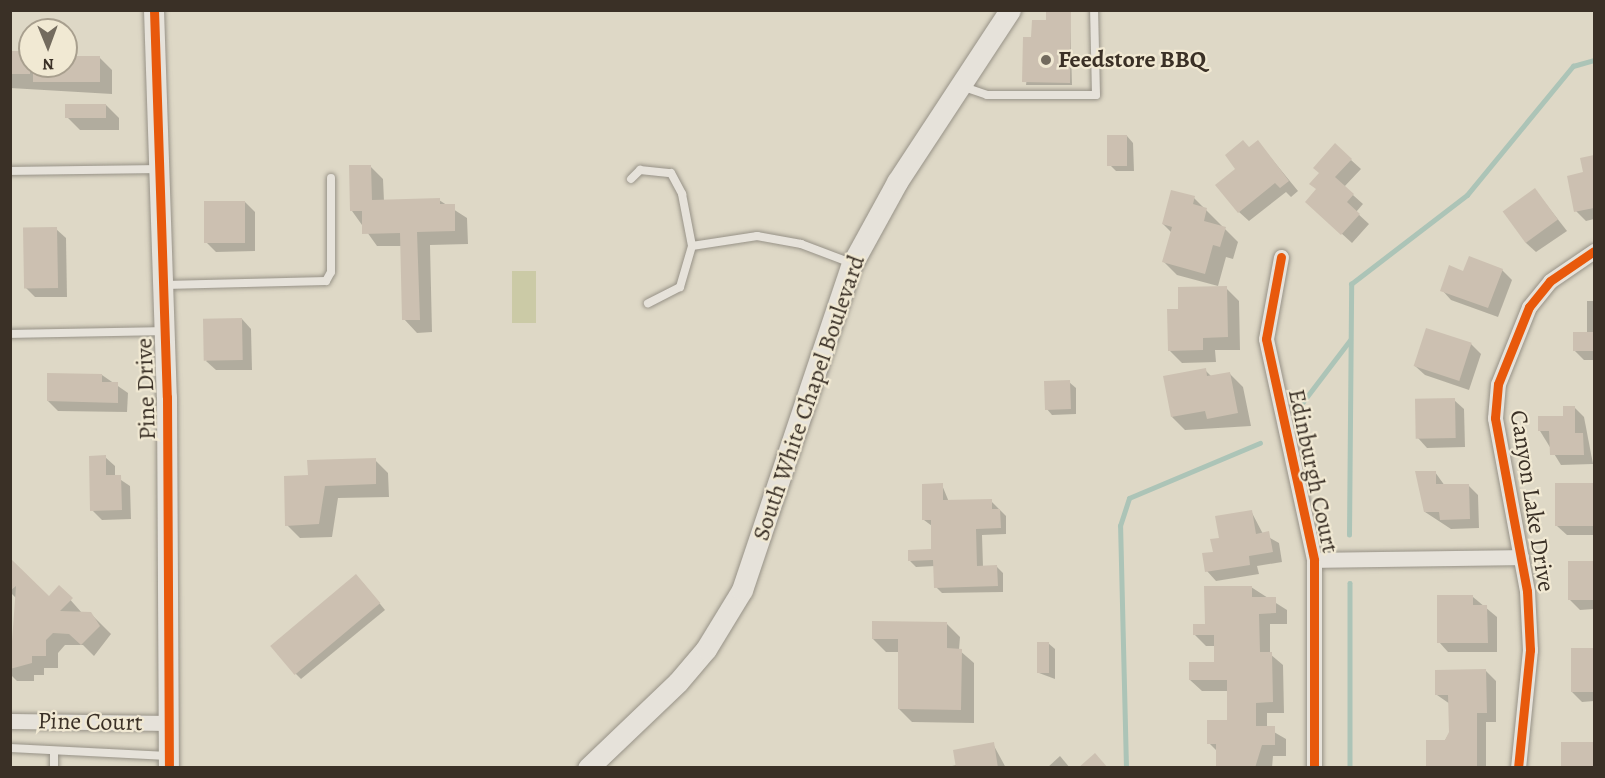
<!DOCTYPE html>
<html>
<head>
<meta charset="utf-8">
<style>
  body { margin:0 }
  #map { position:relative; width:1605px; height:778px; overflow:hidden; background:#ded8c6; font-family:Alegreya,serif }
  div>[style] { position:absolute }
  .green>* { inset:0; background:#cbcaa6; transform-origin:0 0 }
  .shadow>* { inset:0; background:#0003 }
  .stream>* { height:4.5px; margin:-2.25px; padding:0 2.25px; transform-origin:2.25px; border-radius:2.25px; background:#acc4b7 }
  .building>* { inset:0; background:#ccc0b1; transform-origin:0 0 }
  .roads { filter:drop-shadow(0 0 2px #979287) drop-shadow(0 0 2px #979287) }
  .service>* { height:8px; margin:-4px; padding:0 4px; transform-origin:4px; border-radius:4px; background:#e6e2da }
  .minor>* { height:15px; margin:-7.5px; padding:0 7.5px; transform-origin:7.5px; border-radius:7.5px; background:#e6e2da }
  .tertiary>* { height:20px; margin:-10px; padding:0 10px; transform-origin:10px; border-radius:10px; background:#e6e2da }
  .secondary>* { height:21px; margin:-10.5px; padding:0 10.5px; transform-origin:10.5px; border-radius:10.5px; background:#e6e2da }
  .cycleway>* { height:9px; margin:-4.5px; padding:0 4.5px; transform-origin:4.5px; border-radius:4.5px; background:#e8590c }
  .dots>* { width:16px; height:16px; translate:-50% -50%; box-sizing:border-box; border:3px solid #f1e9d3; border-radius:50% }
  span { translate:-50% -50%; white-space:nowrap; text-align:center; line-height:1.15; -webkit-text-stroke:4.5px #f1e9d3; paint-order:stroke }
  .poi-label { font-size:24px; color:#3a3026; font-weight:700 }
  .left { translate:0 -50%; text-align:left }
  .street-label { font-size:24px; color:#3a3026 }
  .frame { position:absolute; inset:0; border:12px solid #3a3026; pointer-events:none }
  .north { position:absolute; left:18px; top:18px; width:60px; height:60px; box-sizing:border-box; background:#f1e9d3; border:2px solid #a89f8e; border-radius:50%; rotate:179deg; font-size:16px; font-weight:700; line-height:24px; text-align:center; color:#3a3026 }
  .north::after { content:''; display:block; margin:auto; width:21px; height:27px; background:#736b5e; clip-path:polygon(50% 0,100% 100%,50% 72%,0 100%) }
</style>
</head>
<body>
<div id="map">
  <div class="green">
    <div style="left:512px;top:271px;width:24px;height:52px"></div>
  </div>
  <div class="shadow">
    <div style="clip-path:polygon(1070px 12px,1072px 85px,1026px 85px,1032px 39px,1048px 22px)"></div>
    <div style="clip-path:polygon(10px 54px,30px 55px,30px 66px,66px 66px,66px 56px,99px 57px,112px 70px,112px 94px,10px 88px)"></div>
    <div style="clip-path:polygon(106px 105px,119px 118px,119px 130px,80px 130px,67px 117px)"></div>
    <div style="clip-path:polygon(1127px 136px,1133px 143px,1134px 171px,1116px 171px,1110px 165px)"></div>
    <div style="clip-path:polygon(1258px 142px,1298px 191px,1291px 197px,1286px 192px,1249px 221px,1239px 212px,1238px 169px)"></div>
    <div style="clip-path:polygon(1594px 156px,1594px 219px,1586px 221px,1576px 211px,1585px 174px,1582px 159px)"></div>
    <div style="clip-path:polygon(1351px 160px,1361px 169px,1344px 187px,1363px 204px,1356px 212px,1369px 224px,1352px 243px,1317px 211px,1321px 173px)"></div>
    <div style="clip-path:polygon(370px 166px,383px 179px,384px 201px,439px 200px,467px 218px,468px 244px,430px 245px,432px 332px,417px 333px,404px 319px,402px 246px,377px 246px,352px 211px)"></div>
    <div style="clip-path:polygon(1535px 190px,1567px 231px,1536px 252px,1526px 243px)"></div>
    <div style="clip-path:polygon(1194px 198px,1238px 242px,1233px 259px,1226px 257px,1218px 286px,1177px 275px,1164px 262px,1172px 233px,1163px 224px)"></div>
    <div style="clip-path:polygon(245px 202px,255px 212px,255px 251px,216px 252px,206px 242px)"></div>
    <div style="clip-path:polygon(56px 229px,66px 238px,67px 297px,35px 297px,26px 288px)"></div>
    <div style="clip-path:polygon(1502px 270px,1512px 280px,1498px 317px,1451px 300px,1442px 290px,1464px 272px)"></div>
    <div style="clip-path:polygon(1226px 288px,1239px 301px,1240px 350px,1215px 350px,1216px 362px,1182px 363px,1169px 350px,1180px 310px)"></div>
    <div style="clip-path:polygon(1587px 301px,1594px 301px,1594px 360px,1584px 360px,1574px 350px,1587px 334px)"></div>
    <div style="clip-path:polygon(242px 319px,251px 329px,252px 370px,216px 370px,206px 361px)"></div>
    <div style="clip-path:polygon(1471px 344px,1481px 354px,1469px 390px,1425px 375px,1415px 366px)"></div>
    <div style="clip-path:polygon(1205px 370px,1212px 377px,1230px 374px,1243px 387px,1251px 426px,1185px 430px,1172px 417px)"></div>
    <div style="clip-path:polygon(102px 375px,128px 393px,127px 412px,58px 411px,48px 401px)"></div>
    <div style="clip-path:polygon(1069px 382px,1076px 388px,1076px 414px,1052px 415px,1046px 408px)"></div>
    <div style="clip-path:polygon(1454px 400px,1464px 409px,1465px 447px,1427px 448px,1418px 438px)"></div>
    <div style="clip-path:polygon(1575px 408px,1584px 417px,1593px 464px,1561px 465px,1540px 431px)"></div>
    <div style="clip-path:polygon(105px 457px,115px 466px,115px 476px,130px 486px,131px 519px,102px 520px,92px 510px)"></div>
    <div style="clip-path:polygon(375px 460px,388px 473px,389px 497px,338px 498px,332px 537px,300px 538px,287px 525px,309px 476px)"></div>
    <div style="clip-path:polygon(1435px 472px,1445px 486px,1468px 485px,1478px 495px,1479px 528px,1451px 529px,1425px 512px)"></div>
    <div style="clip-path:polygon(1594px 484px,1594px 535px,1567px 535px,1557px 526px,1557px 485px)"></div>
    <div style="clip-path:polygon(942px 485px,949px 502px,991px 501px,1006px 516px,1006px 534px,982px 535px,983px 567px,997px 567px,1003px 573px,1003px 592px,942px 593px,936px 587px,935px 566px,916px 567px,910px 561px,933px 550px,932px 526px,924px 520px)"></div>
    <div style="clip-path:polygon(1251px 511px,1263px 534px,1279px 543px,1282px 562px,1257px 566px,1259px 574px,1216px 581px,1207px 571px,1221px 539px)"></div>
    <div style="clip-path:polygon(1569px 563px,1594px 563px,1594px 609px,1580px 610px,1570px 600px)"></div>
    <div style="clip-path:polygon(10px 570px,49px 598px,59px 587px,82px 613px,91px 614px,111px 634px,94px 656px,83px 645px,65px 645px,58px 653px,58px 668px,44px 668px,44px 675px,34px 675px,34px 681px,17px 681px,10px 674px,17px 599px,10px 592px)"></div>
    <div style="clip-path:polygon(363px 583px,385px 610px,301px 679px,295px 673px)"></div>
    <div style="clip-path:polygon(1251px 587px,1287px 610px,1287px 624px,1270px 624px,1270px 654px,1283px 665px,1284px 713px,1267px 713px,1267px 728px,1286px 739px,1286px 756px,1273px 756px,1272px 768px,1218px 768px,1218px 752px,1209px 743px,1229px 722px,1228px 691px,1202px 691px,1190px 680px,1216px 664px,1216px 646px,1206px 646px,1195px 635px)"></div>
    <div style="clip-path:polygon(1473px 597px,1497px 617px,1497px 652px,1448px 652px,1439px 642px)"></div>
    <div style="clip-path:polygon(947px 624px,960px 637px,959px 650px,974px 663px,974px 723px,912px 722px,899px 709px,900px 652px,886px 652px,873px 639px)"></div>
    <div style="clip-path:polygon(1048px 643px,1055px 649px,1055px 679px,1039px 673px)"></div>
    <div style="clip-path:polygon(1572px 650px,1594px 650px,1594px 701px,1582px 702px,1572px 692px)"></div>
    <div style="clip-path:polygon(1486px 671px,1496px 681px,1496px 722px,1486px 722px,1486px 768px,1428px 768px,1450px 732px,1450px 704px,1437px 695px)"></div>
    <div style="clip-path:polygon(993px 744px,1006px 768px,942px 768px,957px 765px)"></div>
    <div style="clip-path:polygon(1060px 756px,1070px 768px,1047px 768px)"></div>
  </div>
  <div class="stream">
    <div style="left:1299px;top:407px;width:84px;rotate:-52.7deg"></div>
    <div style="left:1349px;top:535px;width:251px;rotate:-89.5deg"></div>
    <div style="left:1351px;top:284px;width:146px;rotate:-37.5deg"></div>
    <div style="left:1467px;top:195px;width:167px;rotate:-50.6deg"></div>
    <div style="left:1573px;top:66px;width:22px;rotate:-16deg"></div>
    <div style="left:1350px;top:583px;width:185px;rotate:90deg"></div>
    <div style="left:1126px;top:768px;width:242px;rotate:-91.4deg"></div>
    <div style="left:1120px;top:526px;width:29px;rotate:-72deg"></div>
    <div style="left:1129px;top:498px;width:142px;rotate:-22.8deg"></div>
  </div>
  <div class="building">
    <div style="clip-path:polygon(1046px 10px,1071px 10px,1070px 83px,1022px 82px,1023px 37px,1031px 37px,1032px 20px,1046px 20px)"></div>
    <div style="left:10px;top:51px;width:20px;height:23px"></div>
    <div style="clip-path:polygon(66px 56px,100px 56px,100px 82px,33px 82px,33px 66px,66px 66px)"></div>
    <div style="left:65px;top:104px;width:41px;height:14px"></div>
    <div style="left:1107px;top:135px;width:20px;height:31px"></div>
    <div style="clip-path:polygon(1243px 140px,1249px 147px,1258px 140px,1289px 181px,1280px 188px,1275px 183px,1238px 213px,1215px 185px,1235px 169px,1225px 155px)"></div>
    <div style="clip-path:polygon(1335px 143px,1352px 159px,1335px 177px,1354px 194px,1347px 202px,1360px 214px,1341px 235px,1305px 202px,1316px 189px,1309px 184px,1319px 173px,1313px 168px)"></div>
    <div style="clip-path:polygon(1594px 155px,1594px 208px,1574px 212px,1567px 176px,1583px 172px,1580px 158px)"></div>
    <div style="clip-path:polygon(349px 165px,371px 165px,372px 200px,440px 198px,440px 204px,455px 204px,455px 231px,417px 232px,420px 320px,402px 320px,400px 233px,362px 234px,362px 211px,350px 211px)"></div>
    <div style="left:1535px;top:188px;width:39px;height:40px;rotate:54deg"></div>
    <div style="clip-path:polygon(1171px 190px,1195px 196px,1193px 204px,1207px 208px,1204px 221px,1226px 227px,1220px 247px,1213px 245px,1205px 274px,1162px 262px,1172px 227px,1162px 224px)"></div>
    <div style="left:204px;top:201px;width:41px;height:42px"></div>
    <div style="left:57px;top:227px;width:61px;height:34px;rotate:89deg"></div>
    <div style="clip-path:polygon(1469px 256px,1503px 269px,1488px 308px,1440px 291px,1449px 265px,1463px 271px)"></div>
    <div style="clip-path:polygon(1227px 286px,1228px 337px,1203px 338px,1203px 350px,1168px 351px,1167px 309px,1178px 309px,1178px 287px)"></div>
    <div style="left:242px;top:318px;width:42px;height:39px;rotate:89deg"></div>
    <div style="left:1426px;top:328px;width:48px;height:40px;rotate:18deg"></div>
    <div style="left:1594px;top:332px;width:19px;height:21px;rotate:90deg"></div>
    <div style="clip-path:polygon(1206px 368px,1207px 376px,1230px 372px,1238px 413px,1207px 419px,1205px 411px,1171px 417px,1163px 376px)"></div>
    <div style="clip-path:polygon(47px 373px,102px 374px,102px 382px,118px 382px,118px 403px,47px 401px)"></div>
    <div style="left:1070px;top:380px;width:29px;height:26px;rotate:88deg"></div>
    <div style="left:1455px;top:398px;width:40px;height:40px;rotate:89deg"></div>
    <div style="clip-path:polygon(1563px 406px,1575px 406px,1575px 433px,1583px 433px,1584px 455px,1550px 455px,1549px 431px,1538px 431px,1538px 416px,1563px 416px)"></div>
    <div style="clip-path:polygon(106px 455px,106px 475px,121px 475px,122px 510px,90px 511px,89px 456px)"></div>
    <div style="clip-path:polygon(376px 458px,376px 484px,325px 486px,319px 524px,285px 526px,284px 476px,308px 475px,307px 460px)"></div>
    <div style="clip-path:polygon(1415px 471px,1436px 471px,1436px 484px,1469px 484px,1470px 519px,1440px 520px,1439px 512px,1424px 512px)"></div>
    <div style="clip-path:polygon(943px 483px,943px 500px,992px 499px,992px 509px,1000px 509px,1001px 528px,976px 529px,977px 566px,997px 565px,998px 586px,934px 588px,933px 560px,908px 561px,908px 550px,931px 549px,931px 520px,922px 520px,922px 484px)"></div>
    <div style="left:1555px;top:483px;width:39px;height:43px"></div>
    <div style="clip-path:polygon(1252px 510px,1256px 534px,1269px 531px,1273px 552px,1249px 556px,1250px 565px,1205px 572px,1202px 553px,1213px 552px,1210px 539px,1219px 538px,1215px 516px)"></div>
    <div style="clip-path:polygon(10px 558px,49px 596px,59px 585px,73px 598px,60px 611px,91px 612px,100px 626px,81px 645px,69px 634px,53px 633px,46px 640px,46px 656px,32px 656px,32px 663px,10px 669px,16px 586px,10px 591px)"></div>
    <div style="left:1594px;top:561px;width:39px;height:26px;rotate:90deg"></div>
    <div style="left:356px;top:574px;width:38px;height:112px;rotate:50deg"></div>
    <div style="clip-path:polygon(1204px 586px,1252px 586px,1252px 597px,1276px 597px,1276px 613px,1259px 614px,1260px 652px,1272px 652px,1273px 702px,1256px 703px,1256px 726px,1275px 726px,1275px 745px,1262px 745px,1255px 768px,1216px 768px,1216px 744px,1207px 744px,1207px 720px,1227px 720px,1227px 680px,1189px 680px,1189px 662px,1214px 662px,1214px 635px,1193px 635px,1193px 624px,1205px 624px)"></div>
    <div style="clip-path:polygon(1437px 595px,1473px 595px,1473px 605px,1487px 605px,1488px 643px,1437px 643px)"></div>
    <div style="clip-path:polygon(872px 621px,947px 622px,947px 648px,962px 649px,961px 710px,898px 709px,898px 639px,872px 639px)"></div>
    <div style="left:1037px;top:642px;width:12px;height:31px"></div>
    <div style="left:1571px;top:648px;width:23px;height:44px"></div>
    <div style="clip-path:polygon(1486px 669px,1487px 713px,1477px 713px,1477px 768px,1426px 768px,1426px 740px,1445px 740px,1449px 732px,1448px 695px,1435px 695px,1435px 670px)"></div>
    <div style="clip-path:polygon(994px 742px,998px 768px,956px 768px,953px 750px)"></div>
    <div style="left:1561px;top:742px;width:33px;height:26px"></div>
    <div style="clip-path:polygon(1095px 753px,1108px 768px,1078px 768px)"></div>
  </div>
  <div class="roads">
    <div class="service">
      <div style="left:964px;top:87px;width:24px;rotate:19deg"></div>
      <div style="left:987px;top:95px;width:109px"></div>
      <div style="left:1096px;top:95px;width:85px;rotate:-91.3deg"></div>
      <div style="left:10px;top:171px;width:147px;rotate:-0.8deg"></div>
      <div style="left:631px;top:179px;width:13px;rotate:-45deg"></div>
      <div style="left:640px;top:170px;width:31px;rotate:6deg"></div>
      <div style="left:671px;top:173px;width:24px;rotate:62deg"></div>
      <div style="left:682px;top:194px;width:53px;rotate:79.1deg"></div>
      <div style="left:692px;top:246px;width:43px;rotate:106.3deg"></div>
      <div style="left:680px;top:287px;width:36px;rotate:153deg"></div>
      <div style="left:692px;top:246px;width:66px;rotate:-8.7deg"></div>
      <div style="left:757px;top:236px;width:45px;rotate:10.3deg"></div>
      <div style="left:801px;top:244px;width:53px;rotate:20.8deg"></div>
      <div style="left:165px;top:285px;width:161px;rotate:-1.4deg"></div>
      <div style="left:326px;top:281px;width:10px;rotate:-61deg"></div>
      <div style="left:331px;top:272px;width:94px;rotate:-90deg"></div>
      <div style="left:10px;top:334px;width:154px;rotate:-1.1deg"></div>
      <div style="left:10px;top:748px;width:158px;rotate:2.9deg"></div>
      <div style="left:54px;top:753px;width:15px;rotate:90deg"></div>
    </div>
    <div class="minor">
      <div style="left:1281px;top:257px;width:83px;rotate:100.4deg"></div>
      <div style="left:1266px;top:339px;width:226px;rotate:77.7deg"></div>
      <div style="left:1314px;top:560px;width:208px;rotate:90deg"></div>
      <div style="left:1314px;top:560px;width:207px;rotate:-0.8deg"></div>
      <div style="left:10px;top:721px;width:160px;rotate:0.7deg"></div>
      <div style="left:1518px;top:768px;width:119px;rotate:-84.2deg"></div>
      <div style="left:1530px;top:650px;width:59px;rotate:-92.9deg"></div>
      <div style="left:1527px;top:591px;width:176px;rotate:-100.5deg"></div>
      <div style="left:1495px;top:418px;width:34px;rotate:-85deg"></div>
      <div style="left:1498px;top:384px;width:83px;rotate:-68.1deg"></div>
      <div style="left:1529px;top:307px;width:33px;rotate:-51deg"></div>
      <div style="left:1550px;top:281px;width:53px;rotate:-34.3deg"></div>
    </div>
    <div class="tertiary">
      <div style="left:154px;top:10px;width:387px;rotate:88.1deg"></div>
      <div style="left:167px;top:397px;width:371px;rotate:89.7deg"></div>
    </div>
    <div class="secondary">
      <div style="left:588px;top:768px;width:124px;rotate:-43.7deg"></div>
      <div style="left:678px;top:682px;width:43px;rotate:-49.7deg"></div>
      <div style="left:706px;top:649px;width:69px;rotate:-58.6deg"></div>
      <div style="left:742px;top:590px;width:344px;rotate:-71.4deg"></div>
      <div style="left:852px;top:264px;width:94px;rotate:-61.2deg"></div>
      <div style="left:897px;top:182px;width:206px;rotate:-56.7deg"></div>
    </div>
  </div>
  <div class="cycleway">
    <div style="left:154px;top:10px;width:387px;rotate:88.1deg"></div>
    <div style="left:167px;top:397px;width:371px;rotate:89.7deg"></div>
    <div style="left:1281px;top:257px;width:83px;rotate:100.4deg"></div>
    <div style="left:1266px;top:339px;width:226px;rotate:77.7deg"></div>
    <div style="left:1314px;top:560px;width:208px;rotate:90deg"></div>
    <div style="left:1518px;top:768px;width:119px;rotate:-84.2deg"></div>
    <div style="left:1530px;top:650px;width:59px;rotate:-92.9deg"></div>
    <div style="left:1527px;top:591px;width:176px;rotate:-100.5deg"></div>
    <div style="left:1495px;top:418px;width:34px;rotate:-85deg"></div>
    <div style="left:1498px;top:384px;width:83px;rotate:-68.1deg"></div>
    <div style="left:1529px;top:307px;width:33px;rotate:-51deg"></div>
    <div style="left:1550px;top:281px;width:53px;rotate:-34.3deg"></div>
  </div>
  <div class="dots">
    <div style="left:1046px;top:60px;background:#736b5e"></div>
  </div>
  <div class="poi-label">
    <span class="left" style="left:1058px;top:60px">Feedstore BBQ</span>
  </div>
  <div class="street-label">
    <span style="left:146px;top:389px;rotate:-92deg">Pine Drive</span>
    <span style="left:809px;top:398px;rotate:-71deg">South White Chapel Boulevard</span>
    <span style="left:1313px;top:471px;rotate:78deg">Edinburgh Court</span>
    <span style="left:1532px;top:501px;rotate:81deg">Canyon Lake Drive</span>
    <span style="left:90px;top:722px;rotate:1deg">Pine Court</span>
  </div>
  <div class="frame"></div>
  <div class="north">N</div>
</div>
</body>
</html>
